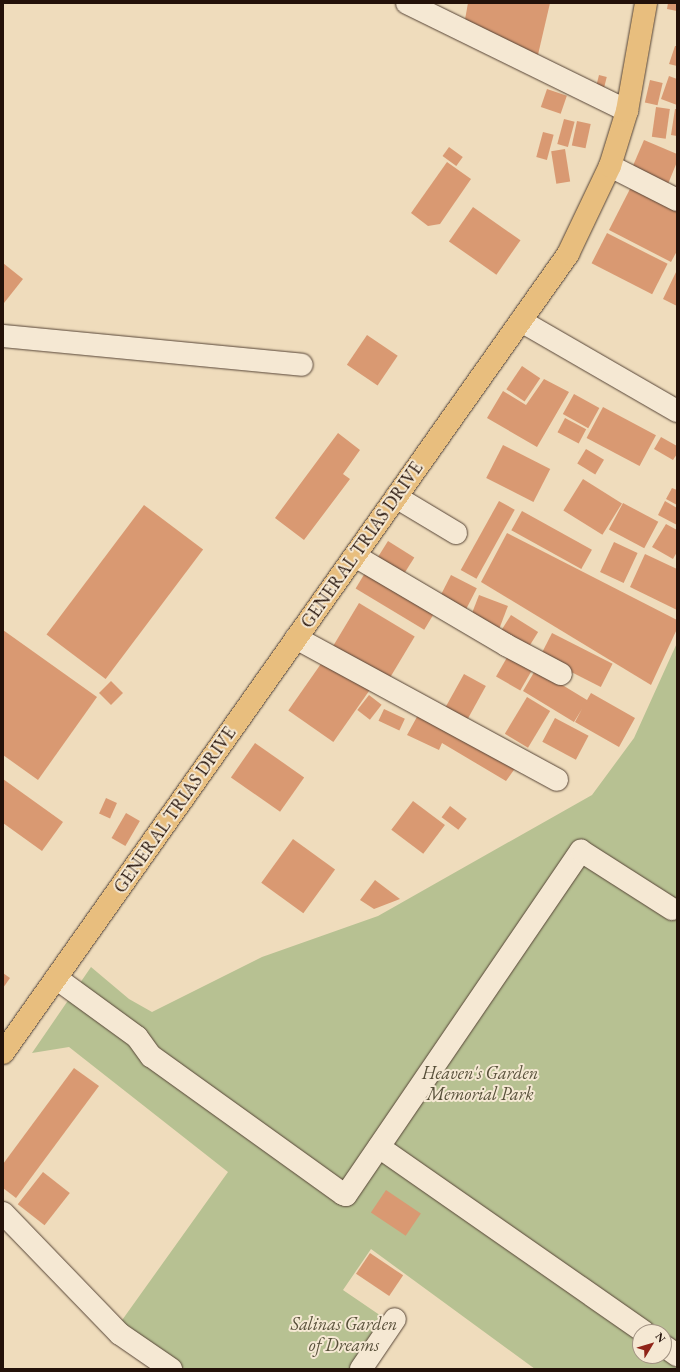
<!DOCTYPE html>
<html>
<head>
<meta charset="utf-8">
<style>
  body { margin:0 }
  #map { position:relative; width:680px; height:1372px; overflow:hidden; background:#efdcbc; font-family:"EB Garamond",serif }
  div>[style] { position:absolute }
  .green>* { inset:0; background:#b7c192 }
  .building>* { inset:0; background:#d99972; transform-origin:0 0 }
  .roads { filter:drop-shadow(0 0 1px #564436) drop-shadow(0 0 1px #564436) }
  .minor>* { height:22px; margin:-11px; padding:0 11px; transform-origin:11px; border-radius:11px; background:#f5e8d3 }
  .major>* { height:22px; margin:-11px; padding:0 11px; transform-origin:11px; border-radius:11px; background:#e8be7e }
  span { translate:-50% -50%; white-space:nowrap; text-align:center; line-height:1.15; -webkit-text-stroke:4px #f5e8d3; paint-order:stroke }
  .street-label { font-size:18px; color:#231109 }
  .park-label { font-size:18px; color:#574f39; font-style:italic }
  .frame { position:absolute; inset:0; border:4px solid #231109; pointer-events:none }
  .north { position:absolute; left:632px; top:1324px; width:40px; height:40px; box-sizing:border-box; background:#f5e8d3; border:1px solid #a19282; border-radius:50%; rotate:52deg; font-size:11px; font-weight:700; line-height:16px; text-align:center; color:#231109 }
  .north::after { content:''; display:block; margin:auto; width:14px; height:18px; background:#8f2418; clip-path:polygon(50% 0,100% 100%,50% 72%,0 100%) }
</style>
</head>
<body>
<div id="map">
  <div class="green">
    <div style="clip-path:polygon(evenodd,677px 643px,677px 1369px,535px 1369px,371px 1249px,343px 1290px,387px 1320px,353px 1369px,185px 1369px,120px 1323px,228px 1172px,69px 1047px,32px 1053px,91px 967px,129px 999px,152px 1012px,262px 957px,378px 916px,592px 795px,634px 738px,677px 643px,640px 1332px,664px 1332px,664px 1356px,640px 1356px,640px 1332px)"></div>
  </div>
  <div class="building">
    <div style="clip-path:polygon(468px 3px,550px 3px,537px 59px,464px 25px)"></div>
    <div style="clip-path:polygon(668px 3px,677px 3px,677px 11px,667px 9px)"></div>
    <div style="clip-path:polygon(675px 46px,677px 46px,677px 66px,669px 64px)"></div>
    <div style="left:599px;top:75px;width:8px;height:14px;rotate:14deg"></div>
    <div style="clip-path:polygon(669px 76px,677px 79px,677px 105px,661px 99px)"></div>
    <div style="left:650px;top:80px;width:13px;height:23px;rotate:13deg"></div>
    <div style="left:547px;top:89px;width:21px;height:19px;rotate:19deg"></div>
    <div style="left:656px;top:107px;width:14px;height:30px;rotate:8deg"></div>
    <div style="clip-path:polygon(675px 109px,677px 109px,677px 136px,671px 135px)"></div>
    <div style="left:564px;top:119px;width:11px;height:26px;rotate:15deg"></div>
    <div style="left:577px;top:121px;width:14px;height:25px;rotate:12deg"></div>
    <div style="left:543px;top:132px;width:11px;height:26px;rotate:15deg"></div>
    <div style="clip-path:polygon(644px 140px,677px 154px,677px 162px,668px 184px,632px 168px)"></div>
    <div style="left:449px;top:147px;width:17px;height:11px;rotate:36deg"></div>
    <div style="left:565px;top:149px;width:33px;height:14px;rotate:81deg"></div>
    <div style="clip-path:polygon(447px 162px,471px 179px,440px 224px,428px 226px,411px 213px)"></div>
    <div style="clip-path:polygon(631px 187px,677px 210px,677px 251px,671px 262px,609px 230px)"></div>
    <div style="left:473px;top:207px;width:58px;height:42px;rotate:35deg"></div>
    <div style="left:607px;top:233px;width:68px;height:34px;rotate:27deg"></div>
    <div style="clip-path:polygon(3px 263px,23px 279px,4px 303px,3px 302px)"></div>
    <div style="clip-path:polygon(677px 270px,677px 306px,663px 299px)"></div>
    <div style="left:367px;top:335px;width:37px;height:36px;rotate:34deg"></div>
    <div style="left:522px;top:366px;width:22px;height:28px;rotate:34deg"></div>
    <div style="clip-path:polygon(544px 379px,569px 392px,537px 447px,487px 418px,503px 391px,526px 405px)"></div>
    <div style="left:574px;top:394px;width:29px;height:23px;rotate:29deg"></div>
    <div style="left:603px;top:407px;width:60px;height:35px;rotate:28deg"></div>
    <div style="left:565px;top:418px;width:24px;height:16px;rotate:28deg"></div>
    <div style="clip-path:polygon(338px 433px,360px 450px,343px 474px,350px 479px,304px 540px,275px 518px)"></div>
    <div style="clip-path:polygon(661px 437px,677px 446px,677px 454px,673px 460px,654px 449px)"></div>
    <div style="left:503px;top:445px;width:53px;height:37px;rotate:27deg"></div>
    <div style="left:586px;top:449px;width:21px;height:17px;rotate:31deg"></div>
    <div style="left:583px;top:479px;width:46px;height:37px;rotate:32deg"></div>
    <div style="clip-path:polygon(672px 488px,677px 490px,677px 505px,666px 499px)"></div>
    <div style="left:499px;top:501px;width:18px;height:79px;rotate:29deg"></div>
    <div style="clip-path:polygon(665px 501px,677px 508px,677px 525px,658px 515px)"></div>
    <div style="left:623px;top:503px;width:40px;height:30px;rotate:28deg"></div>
    <div style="left:144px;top:505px;width:74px;height:162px;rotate:37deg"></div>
    <div style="left:522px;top:511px;width:80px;height:22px;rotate:29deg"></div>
    <div style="clip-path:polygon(666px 524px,677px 530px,677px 552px,673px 559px,652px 547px)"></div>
    <div style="clip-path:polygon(507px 533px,677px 620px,677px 629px,651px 685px,481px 582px)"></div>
    <div style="left:388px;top:541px;width:31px;height:26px;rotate:32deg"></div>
    <div style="left:614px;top:542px;width:26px;height:33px;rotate:25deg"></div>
    <div style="clip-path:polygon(645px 554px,677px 569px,677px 610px,630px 587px)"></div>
    <div style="left:368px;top:568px;width:80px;height:24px;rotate:31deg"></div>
    <div style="left:451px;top:575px;width:29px;height:28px;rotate:27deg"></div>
    <div style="left:479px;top:595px;width:31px;height:27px;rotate:21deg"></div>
    <div style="left:359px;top:603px;width:65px;height:56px;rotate:31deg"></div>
    <div style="left:511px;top:615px;width:32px;height:23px;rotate:32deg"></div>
    <div style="clip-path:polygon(3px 630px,97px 697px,38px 780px,3px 755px)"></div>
    <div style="left:552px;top:633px;width:68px;height:26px;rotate:27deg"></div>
    <div style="left:509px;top:654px;width:28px;height:26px;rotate:30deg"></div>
    <div style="left:325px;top:658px;width:55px;height:64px;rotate:35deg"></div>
    <div style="clip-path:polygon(536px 669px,587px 700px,591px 693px,635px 718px,619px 747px,575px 722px,582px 709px,574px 722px,523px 691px)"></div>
    <div style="left:464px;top:674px;width:25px;height:39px;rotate:29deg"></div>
    <div style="left:111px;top:681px;width:17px;height:17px;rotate:45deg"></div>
    <div style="left:369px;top:695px;width:16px;height:19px;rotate:38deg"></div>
    <div style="left:527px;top:697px;width:27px;height:43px;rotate:31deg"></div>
    <div style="left:384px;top:709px;width:23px;height:13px;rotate:25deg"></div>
    <div style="clip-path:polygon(418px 715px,516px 767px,506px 781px,442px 743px,439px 750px,407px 735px)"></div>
    <div style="left:555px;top:718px;width:38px;height:27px;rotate:28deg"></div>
    <div style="left:255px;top:743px;width:60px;height:42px;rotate:35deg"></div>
    <div style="clip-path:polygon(3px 779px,63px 822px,42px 851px,3px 823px)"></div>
    <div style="left:106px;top:798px;width:12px;height:17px;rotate:24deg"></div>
    <div style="left:413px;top:801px;width:40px;height:36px;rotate:37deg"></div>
    <div style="left:450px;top:806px;width:21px;height:14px;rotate:37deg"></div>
    <div style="left:126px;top:813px;width:16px;height:29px;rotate:30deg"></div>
    <div style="left:293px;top:839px;width:52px;height:54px;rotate:36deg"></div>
    <div style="clip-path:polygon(375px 880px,400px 899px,374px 909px,360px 900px)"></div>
    <div style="clip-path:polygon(3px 973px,10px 978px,3px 988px)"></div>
    <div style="clip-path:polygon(74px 1068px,99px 1086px,16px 1198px,3px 1188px,3px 1164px)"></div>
    <div style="left:43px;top:1172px;width:34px;height:41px;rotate:38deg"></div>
    <div style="left:386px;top:1190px;width:42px;height:27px;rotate:34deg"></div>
    <div style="left:370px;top:1253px;width:40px;height:25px;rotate:34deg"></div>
  </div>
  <div class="roads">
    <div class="minor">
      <div style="left:407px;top:3px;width:245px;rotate:26.1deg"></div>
      <div style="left:610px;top:166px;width:75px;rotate:26.9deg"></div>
      <div style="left:521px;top:321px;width:180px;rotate:30deg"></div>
      <div style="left:3px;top:336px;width:300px;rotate:5.5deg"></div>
      <div style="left:396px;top:497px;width:70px;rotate:31deg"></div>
      <div style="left:355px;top:556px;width:175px;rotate:30.5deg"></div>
      <div style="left:506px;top:645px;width:62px;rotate:27.8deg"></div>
      <div style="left:296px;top:638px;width:297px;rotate:28.5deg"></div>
      <div style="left:56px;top:978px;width:100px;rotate:36.1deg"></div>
      <div style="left:137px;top:1037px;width:24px;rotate:54deg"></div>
      <div style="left:151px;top:1056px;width:236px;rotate:35.7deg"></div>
      <div style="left:343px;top:1194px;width:3px;rotate:18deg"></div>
      <div style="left:346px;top:1195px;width:417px;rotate:-55.7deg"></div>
      <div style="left:581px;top:851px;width:108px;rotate:32.5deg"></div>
      <div style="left:379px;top:1147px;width:323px;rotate:34.9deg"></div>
      <div style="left:3px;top:1213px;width:168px;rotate:46deg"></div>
      <div style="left:120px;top:1334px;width:62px;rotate:34.5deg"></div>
      <div style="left:664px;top:1346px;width:16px;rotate:35deg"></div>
      <div style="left:361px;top:1369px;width:60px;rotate:-55.8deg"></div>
    </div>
    <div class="major">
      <div style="left:3px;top:1053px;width:979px;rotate:-54.73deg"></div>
      <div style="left:568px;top:254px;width:98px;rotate:-64.5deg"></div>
      <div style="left:610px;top:166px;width:58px;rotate:-72.8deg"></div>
      <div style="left:627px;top:111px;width:110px;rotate:-80deg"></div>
    </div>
  </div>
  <div class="street-label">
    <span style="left:362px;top:545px;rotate:-55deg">GENERAL TRIAS DRIVE</span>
    <span style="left:175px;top:810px;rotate:-55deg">GENERAL TRIAS DRIVE</span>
  </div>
  <div class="park-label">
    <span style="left:480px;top:1084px">Heaven's Garden<br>Memorial Park</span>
    <span style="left:344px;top:1335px">Salinas Garden<br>of Dreams</span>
  </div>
  <div class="frame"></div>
  <div class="north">N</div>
</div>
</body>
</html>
